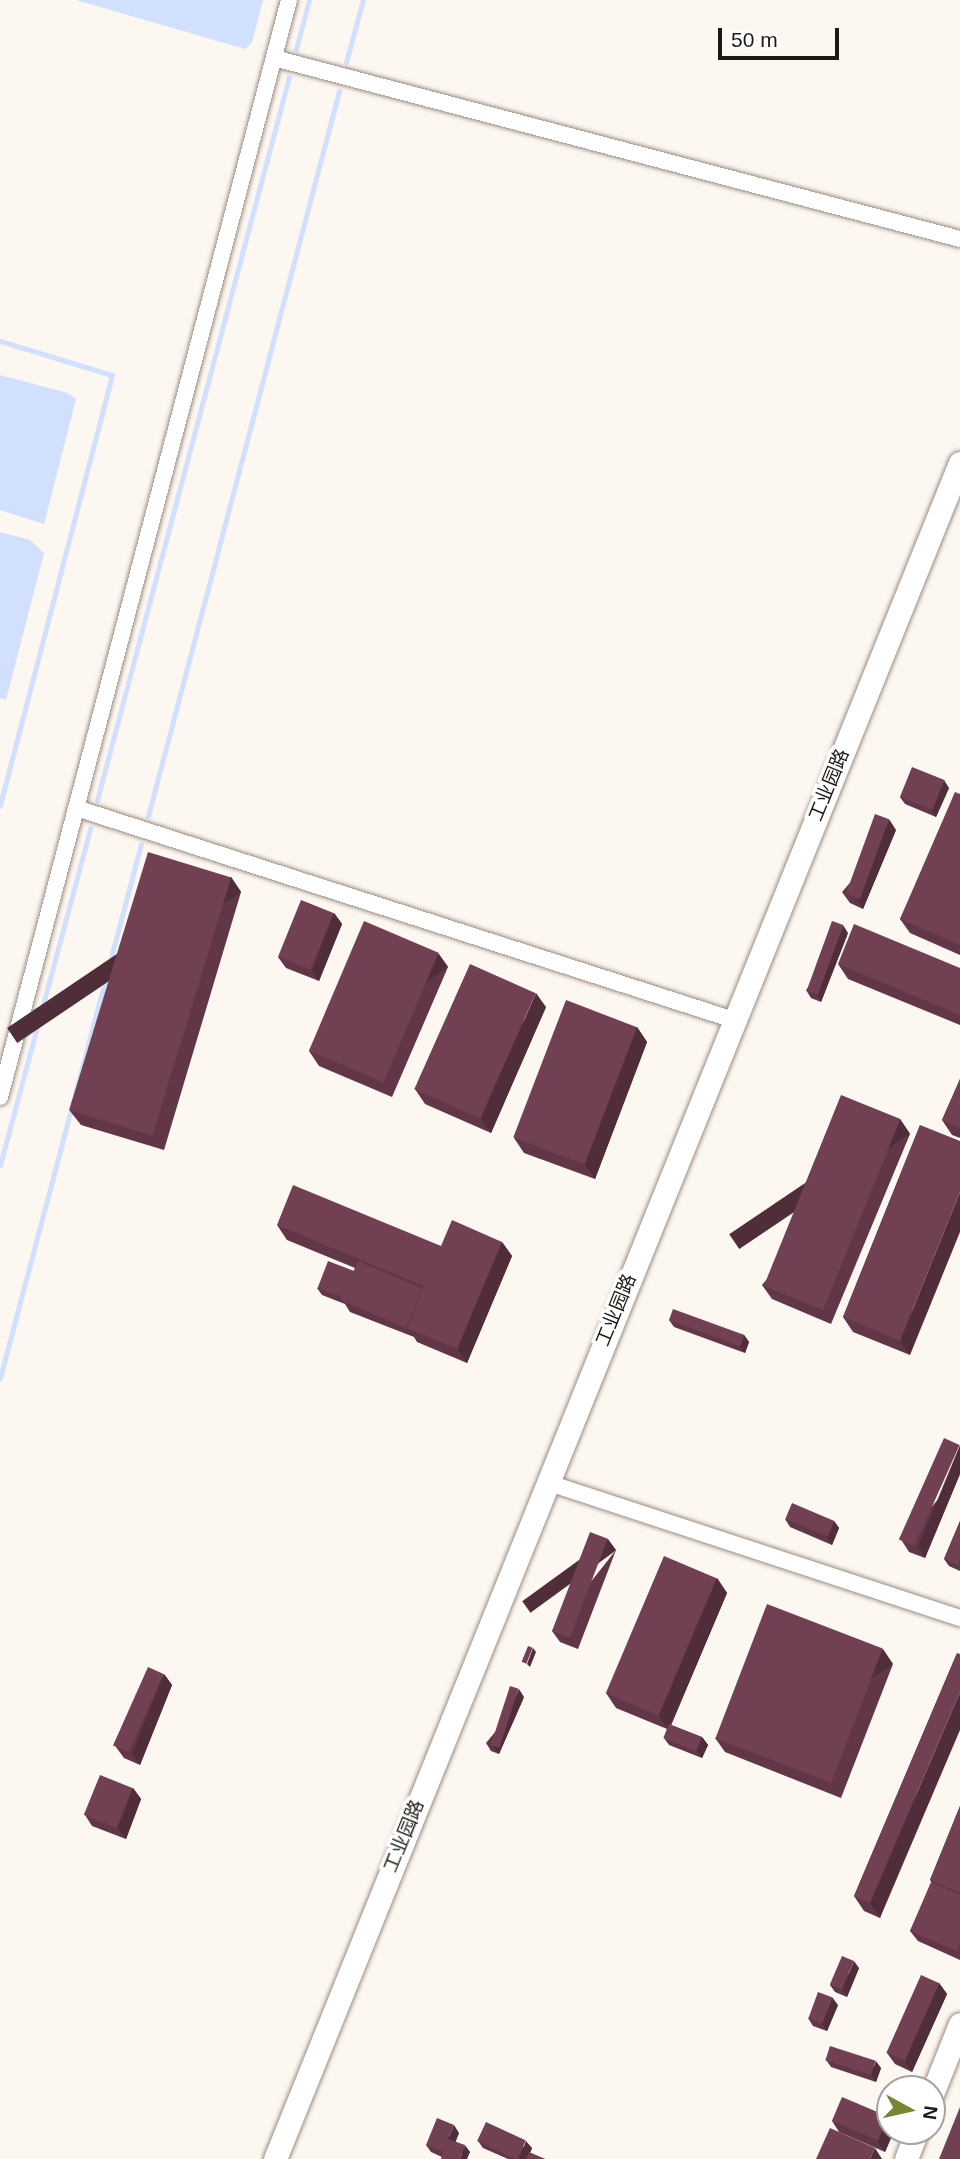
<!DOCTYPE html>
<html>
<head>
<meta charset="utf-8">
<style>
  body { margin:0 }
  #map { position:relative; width:960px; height:2159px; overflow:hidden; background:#fdf7f2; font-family:Arial,"Noto Sans SC",sans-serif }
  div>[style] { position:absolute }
  .water>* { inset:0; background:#d1e0fd }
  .stream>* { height:5px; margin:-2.5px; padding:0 2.5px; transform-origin:2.5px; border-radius:2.5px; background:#d1e0fd }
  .roads { filter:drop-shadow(0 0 2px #998d81) drop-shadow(0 0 2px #998d81) }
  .street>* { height:16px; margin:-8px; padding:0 8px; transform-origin:8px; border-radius:8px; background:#fff }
  .secondary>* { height:23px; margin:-11.5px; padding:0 11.5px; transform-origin:11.5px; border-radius:11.5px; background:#fff }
  .wall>* { inset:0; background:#613747 }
  .shaded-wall>* { inset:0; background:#4f2d39; transform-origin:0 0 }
  .building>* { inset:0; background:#714052; transform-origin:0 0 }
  span { translate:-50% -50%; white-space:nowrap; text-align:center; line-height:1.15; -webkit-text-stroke:7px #fff; paint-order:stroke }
  .street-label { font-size:19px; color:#1d1914 }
  .north { position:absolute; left:876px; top:2075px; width:70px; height:70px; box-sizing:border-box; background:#fff; border:2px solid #a5a3a1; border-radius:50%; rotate:98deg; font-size:19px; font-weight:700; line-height:28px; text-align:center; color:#1d1914 }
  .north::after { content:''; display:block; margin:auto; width:24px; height:32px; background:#7b8430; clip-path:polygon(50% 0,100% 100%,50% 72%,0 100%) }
  .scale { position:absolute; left:718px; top:28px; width:121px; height:32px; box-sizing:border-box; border:4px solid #1d1914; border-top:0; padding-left:9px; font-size:21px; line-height:24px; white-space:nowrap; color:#1d1914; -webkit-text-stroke:5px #fff; paint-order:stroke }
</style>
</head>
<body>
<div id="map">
  <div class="water">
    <div style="clip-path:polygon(76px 0,263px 0,252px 42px,245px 49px)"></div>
    <div style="clip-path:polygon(0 375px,68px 393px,76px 399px,44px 524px,0 510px)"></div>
    <div style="clip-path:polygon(0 532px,30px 540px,44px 553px,6px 700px,0 698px)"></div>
  </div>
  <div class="stream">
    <div style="left:296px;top:49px;width:51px;rotate:-75.1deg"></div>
    <div style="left:346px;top:62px;width:64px;rotate:-74.7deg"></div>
    <div style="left:0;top:341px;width:117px;rotate:16.9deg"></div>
    <div style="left:112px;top:375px;width:445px;rotate:104.6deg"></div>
    <div style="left:97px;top:800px;width:748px;rotate:-75.13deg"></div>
    <div style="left:148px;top:816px;width:750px;rotate:-75.24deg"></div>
    <div style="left:0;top:1165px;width:349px;rotate:-75deg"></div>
    <div style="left:0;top:1378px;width:552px;rotate:-75.21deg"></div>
  </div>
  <div class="roads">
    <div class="street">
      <div style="left:274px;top:58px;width:709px;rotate:14.78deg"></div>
      <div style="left:76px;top:808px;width:691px;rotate:17.86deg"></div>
      <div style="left:0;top:1097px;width:1134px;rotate:-75.24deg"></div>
      <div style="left:546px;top:1482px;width:436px;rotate:18.2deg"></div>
    </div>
    <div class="secondary">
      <div style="left:932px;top:2094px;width:75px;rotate:-68.2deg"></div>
      <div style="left:275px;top:2159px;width:1829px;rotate:-68.01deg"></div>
      <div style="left:906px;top:2159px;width:30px;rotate:-69deg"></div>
    </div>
  </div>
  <div class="wall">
    <div style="clip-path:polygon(949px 788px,936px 817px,905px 804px,900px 797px)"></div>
    <div style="clip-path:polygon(960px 794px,960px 955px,910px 933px,900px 919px)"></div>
    <div style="clip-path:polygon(896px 830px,863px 909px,850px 903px,842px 892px)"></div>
    <div style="clip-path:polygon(231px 877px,241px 892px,164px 1150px,81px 1125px,70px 1111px)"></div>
    <div style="clip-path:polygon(334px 913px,342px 924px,319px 981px,286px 968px,278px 957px)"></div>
    <div style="clip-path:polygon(848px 933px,821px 1002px,811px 998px,806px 990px)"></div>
    <div style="clip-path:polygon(438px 953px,448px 967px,392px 1097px,319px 1066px,309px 1051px)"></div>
    <div style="clip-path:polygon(838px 964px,960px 968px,960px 1025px,848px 979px)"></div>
    <div style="clip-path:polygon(546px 1007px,491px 1133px,425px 1104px,415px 1089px)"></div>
    <div style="clip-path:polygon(637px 1027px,647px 1042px,595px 1179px,524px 1153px,514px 1138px)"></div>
    <div style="clip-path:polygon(960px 1079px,960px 1138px,952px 1135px,942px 1120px)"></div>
    <div style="clip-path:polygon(900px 1119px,910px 1134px,831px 1324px,772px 1299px,762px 1285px)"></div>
    <div style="clip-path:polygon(920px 1125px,910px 1355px,853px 1332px,843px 1317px)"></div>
    <div style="clip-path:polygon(277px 1225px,441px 1246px,502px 1242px,512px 1256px,467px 1363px,417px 1342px,414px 1337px,350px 1312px,345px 1304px,322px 1295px,317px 1288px,354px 1271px,355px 1268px,287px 1240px)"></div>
    <div style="clip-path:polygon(669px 1320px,744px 1335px,749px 1342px,745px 1353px,674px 1327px)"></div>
    <div style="clip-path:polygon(960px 1474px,925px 1558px,909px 1552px,902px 1541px)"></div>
    <div style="clip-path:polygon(785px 1519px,834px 1521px,839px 1528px,832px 1545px,790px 1527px)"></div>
    <div style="clip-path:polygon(960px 1521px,960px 1571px,949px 1566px,944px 1559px)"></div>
    <div style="clip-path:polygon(616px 1550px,578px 1649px,560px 1642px,552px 1631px)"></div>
    <div style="clip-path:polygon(717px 1578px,727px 1593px,671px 1725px,702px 1737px,708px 1745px,702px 1758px,669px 1745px,664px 1738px,667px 1729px,616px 1708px,606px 1693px)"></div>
    <div style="clip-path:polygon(957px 1653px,880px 1918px,864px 1911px,854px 1896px)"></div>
    <div style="clip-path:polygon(893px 1664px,841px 1798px,725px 1752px,715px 1738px)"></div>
    <div style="clip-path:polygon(164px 1674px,172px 1685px,140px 1765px,124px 1758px,116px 1747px)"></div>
    <div style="clip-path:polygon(524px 1697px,499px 1754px,491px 1751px,486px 1743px)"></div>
    <div style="clip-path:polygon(133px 1788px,141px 1799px,126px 1839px,92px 1826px,85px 1815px)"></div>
    <div style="clip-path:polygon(960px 1806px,960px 1960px,918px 1941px,910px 1931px,932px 1883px,930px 1880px)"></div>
    <div style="clip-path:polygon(859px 1968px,847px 1997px,835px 1992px,830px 1985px)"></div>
    <div style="clip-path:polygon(939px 1983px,947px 1994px,912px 2072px,895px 2064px,887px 2053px)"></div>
    <div style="clip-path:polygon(838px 2005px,827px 2031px,813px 2026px,808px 2018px)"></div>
    <div style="clip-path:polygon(826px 2060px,881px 2068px,876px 2082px,831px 2067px)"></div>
    <div style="clip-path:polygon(832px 2121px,890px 2131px,894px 2131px,885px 2152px,839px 2132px)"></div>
    <div style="clip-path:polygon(459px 2133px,455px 2141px,470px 2152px,442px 2157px,431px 2152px,426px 2145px)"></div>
    <div style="clip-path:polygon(478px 2141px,532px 2148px,530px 2153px,545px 2159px,508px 2159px,483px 2148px)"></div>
  </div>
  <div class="shaded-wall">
    <div style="clip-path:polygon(944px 780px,949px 788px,936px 817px,931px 810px)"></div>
    <div style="clip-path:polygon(889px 819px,896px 830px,863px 909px,856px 898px)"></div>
    <div style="left:231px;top:877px;width:18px;height:270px;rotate:56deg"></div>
    <div style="clip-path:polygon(334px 913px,342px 924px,319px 981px,312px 970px)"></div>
    <div style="clip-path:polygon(843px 925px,848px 933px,821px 1002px,816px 994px)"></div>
    <div style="left:438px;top:953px;width:17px;height:142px;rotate:54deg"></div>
    <div style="clip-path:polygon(536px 993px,546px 1007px,491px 1133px,481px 1118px)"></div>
    <div style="clip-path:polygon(637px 1027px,647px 1042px,595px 1179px,585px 1165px)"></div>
    <div style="left:900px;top:1119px;width:18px;height:206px;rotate:56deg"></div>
    <div style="clip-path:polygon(960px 1192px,960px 1232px,910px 1355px,900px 1341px)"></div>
    <div style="clip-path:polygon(502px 1242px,512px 1256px,467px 1363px,457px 1349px)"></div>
    <div style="clip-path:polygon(744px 1335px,749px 1342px,745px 1353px,740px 1346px)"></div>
    <div style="clip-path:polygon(960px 1445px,960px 1474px,925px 1558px,918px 1547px)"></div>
    <div style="clip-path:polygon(834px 1521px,839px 1528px,832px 1545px,827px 1538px)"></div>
    <div style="left:608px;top:1539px;width:14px;height:106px;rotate:54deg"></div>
    <div style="clip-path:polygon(717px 1578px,727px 1593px,669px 1730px,659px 1716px)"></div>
    <div style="clip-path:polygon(533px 1648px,536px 1652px,530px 1667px,527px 1664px)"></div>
    <div style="left:883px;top:1649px;width:18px;height:144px;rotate:56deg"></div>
    <div style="clip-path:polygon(164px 1674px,172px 1685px,140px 1765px,132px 1754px)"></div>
    <div style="clip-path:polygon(519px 1689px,524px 1697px,499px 1754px,494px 1747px)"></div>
    <div style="clip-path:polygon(960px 1692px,960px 1730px,880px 1918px,870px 1903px)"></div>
    <div style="clip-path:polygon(702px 1737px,708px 1745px,702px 1758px,697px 1751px)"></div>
    <div style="clip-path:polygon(133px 1788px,141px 1799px,126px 1839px,118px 1828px)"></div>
    <div style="clip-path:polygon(854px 1961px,859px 1968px,847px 1997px,842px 1990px)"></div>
    <div style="clip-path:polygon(939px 1983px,947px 1994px,912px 2072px,905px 2061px)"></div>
    <div style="clip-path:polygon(832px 1997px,838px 2005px,827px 2031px,822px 2024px)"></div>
    <div style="clip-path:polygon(876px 2061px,881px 2068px,876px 2082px,871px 2074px)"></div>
    <div style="clip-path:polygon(888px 2117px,890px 2120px,890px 2131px,894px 2131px,885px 2152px,877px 2142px)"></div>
    <div style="clip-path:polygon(454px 2125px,459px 2133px,454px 2146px,448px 2139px)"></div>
    <div style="clip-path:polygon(526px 2141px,532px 2148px,527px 2159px,519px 2159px)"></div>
    <div style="clip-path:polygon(465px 2145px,470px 2152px,467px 2159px,460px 2159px)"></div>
    <div style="clip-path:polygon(875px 2148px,882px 2159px,870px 2159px)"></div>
  </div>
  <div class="building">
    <div style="left:912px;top:767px;width:35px;height:32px;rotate:22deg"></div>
    <div style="clip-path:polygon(955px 792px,960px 794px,960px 945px,900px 919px)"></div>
    <div style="left:875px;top:814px;width:15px;height:85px;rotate:20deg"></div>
    <div style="left:148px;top:852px;width:87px;height:270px;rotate:17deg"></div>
    <div style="left:301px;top:900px;width:35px;height:61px;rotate:22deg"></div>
    <div style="left:364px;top:921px;width:81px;height:141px;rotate:23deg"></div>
    <div style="left:832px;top:921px;width:12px;height:74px;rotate:20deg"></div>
    <div style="clip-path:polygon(854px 924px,960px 968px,960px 1015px,838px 964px)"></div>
    <div style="left:470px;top:964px;width:72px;height:137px;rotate:24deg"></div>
    <div style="left:566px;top:1000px;width:76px;height:147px;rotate:21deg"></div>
    <div style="clip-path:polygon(960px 1079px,960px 1128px,942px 1120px)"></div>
    <div style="left:841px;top:1095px;width:64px;height:206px;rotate:22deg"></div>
    <div style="clip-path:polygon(920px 1125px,960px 1141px,960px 1192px,900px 1341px,843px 1317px)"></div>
    <div style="clip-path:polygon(293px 1185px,441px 1246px,452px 1220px,502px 1242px,457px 1349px,407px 1328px,424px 1286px,277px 1225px)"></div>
    <div style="left:328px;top:1261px;width:28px;height:29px;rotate:21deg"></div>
    <div style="left:358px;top:1261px;width:70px;height:43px;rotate:23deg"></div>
    <div style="left:673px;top:1309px;width:76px;height:12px;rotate:20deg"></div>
    <div style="left:944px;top:1438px;width:17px;height:111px;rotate:24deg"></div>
    <div style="left:792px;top:1503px;width:46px;height:17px;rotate:23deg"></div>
    <div style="clip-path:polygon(960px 1521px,960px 1560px,958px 1565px,944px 1559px)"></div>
    <div style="left:590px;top:1532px;width:19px;height:106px;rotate:21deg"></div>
    <div style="left:664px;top:1556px;width:57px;height:149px;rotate:23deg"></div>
    <div style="left:767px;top:1604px;width:124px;height:144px;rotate:21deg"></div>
    <div style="left:528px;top:1646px;width:5px;height:17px;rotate:22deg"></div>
    <div style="clip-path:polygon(957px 1653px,960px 1654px,960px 1692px,870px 1903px,854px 1896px)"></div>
    <div style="left:148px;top:1667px;width:17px;height:86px;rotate:24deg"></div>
    <div style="left:510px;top:1686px;width:9px;height:62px;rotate:18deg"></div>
    <div style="left:669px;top:1724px;width:35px;height:15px;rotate:22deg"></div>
    <div style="left:100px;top:1775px;width:35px;height:43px;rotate:22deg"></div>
    <div style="clip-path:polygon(960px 1806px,960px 1893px,930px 1880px)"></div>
    <div style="clip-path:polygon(931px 1882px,960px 1895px,960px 1944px,957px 1951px,910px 1931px)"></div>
    <div style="left:842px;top:1956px;width:13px;height:31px;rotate:23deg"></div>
    <div style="left:921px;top:1975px;width:20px;height:85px;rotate:24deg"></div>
    <div style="left:818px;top:1992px;width:15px;height:28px;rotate:20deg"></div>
    <div style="left:830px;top:2046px;width:48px;height:15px;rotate:18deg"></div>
    <div style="left:842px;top:2097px;width:50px;height:26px;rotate:23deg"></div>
    <div style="clip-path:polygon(960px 2107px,960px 2159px,939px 2159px)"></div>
    <div style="clip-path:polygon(437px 2118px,454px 2125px,448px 2139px,465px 2145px,460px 2159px,441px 2159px,443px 2152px,426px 2145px)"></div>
    <div style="left:486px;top:2122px;width:44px;height:21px;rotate:25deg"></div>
    <div style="clip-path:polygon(830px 2128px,875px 2148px,870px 2159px,816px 2159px)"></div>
    <div style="clip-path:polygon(529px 2152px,545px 2159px,526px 2159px)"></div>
  </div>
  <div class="street-label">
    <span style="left:829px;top:785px;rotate:-68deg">工业园路</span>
    <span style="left:616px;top:1310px;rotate:-68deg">工业园路</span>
    <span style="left:404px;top:1836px;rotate:-68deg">工业园路</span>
  </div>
  <div class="north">N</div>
  <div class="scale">50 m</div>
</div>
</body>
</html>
